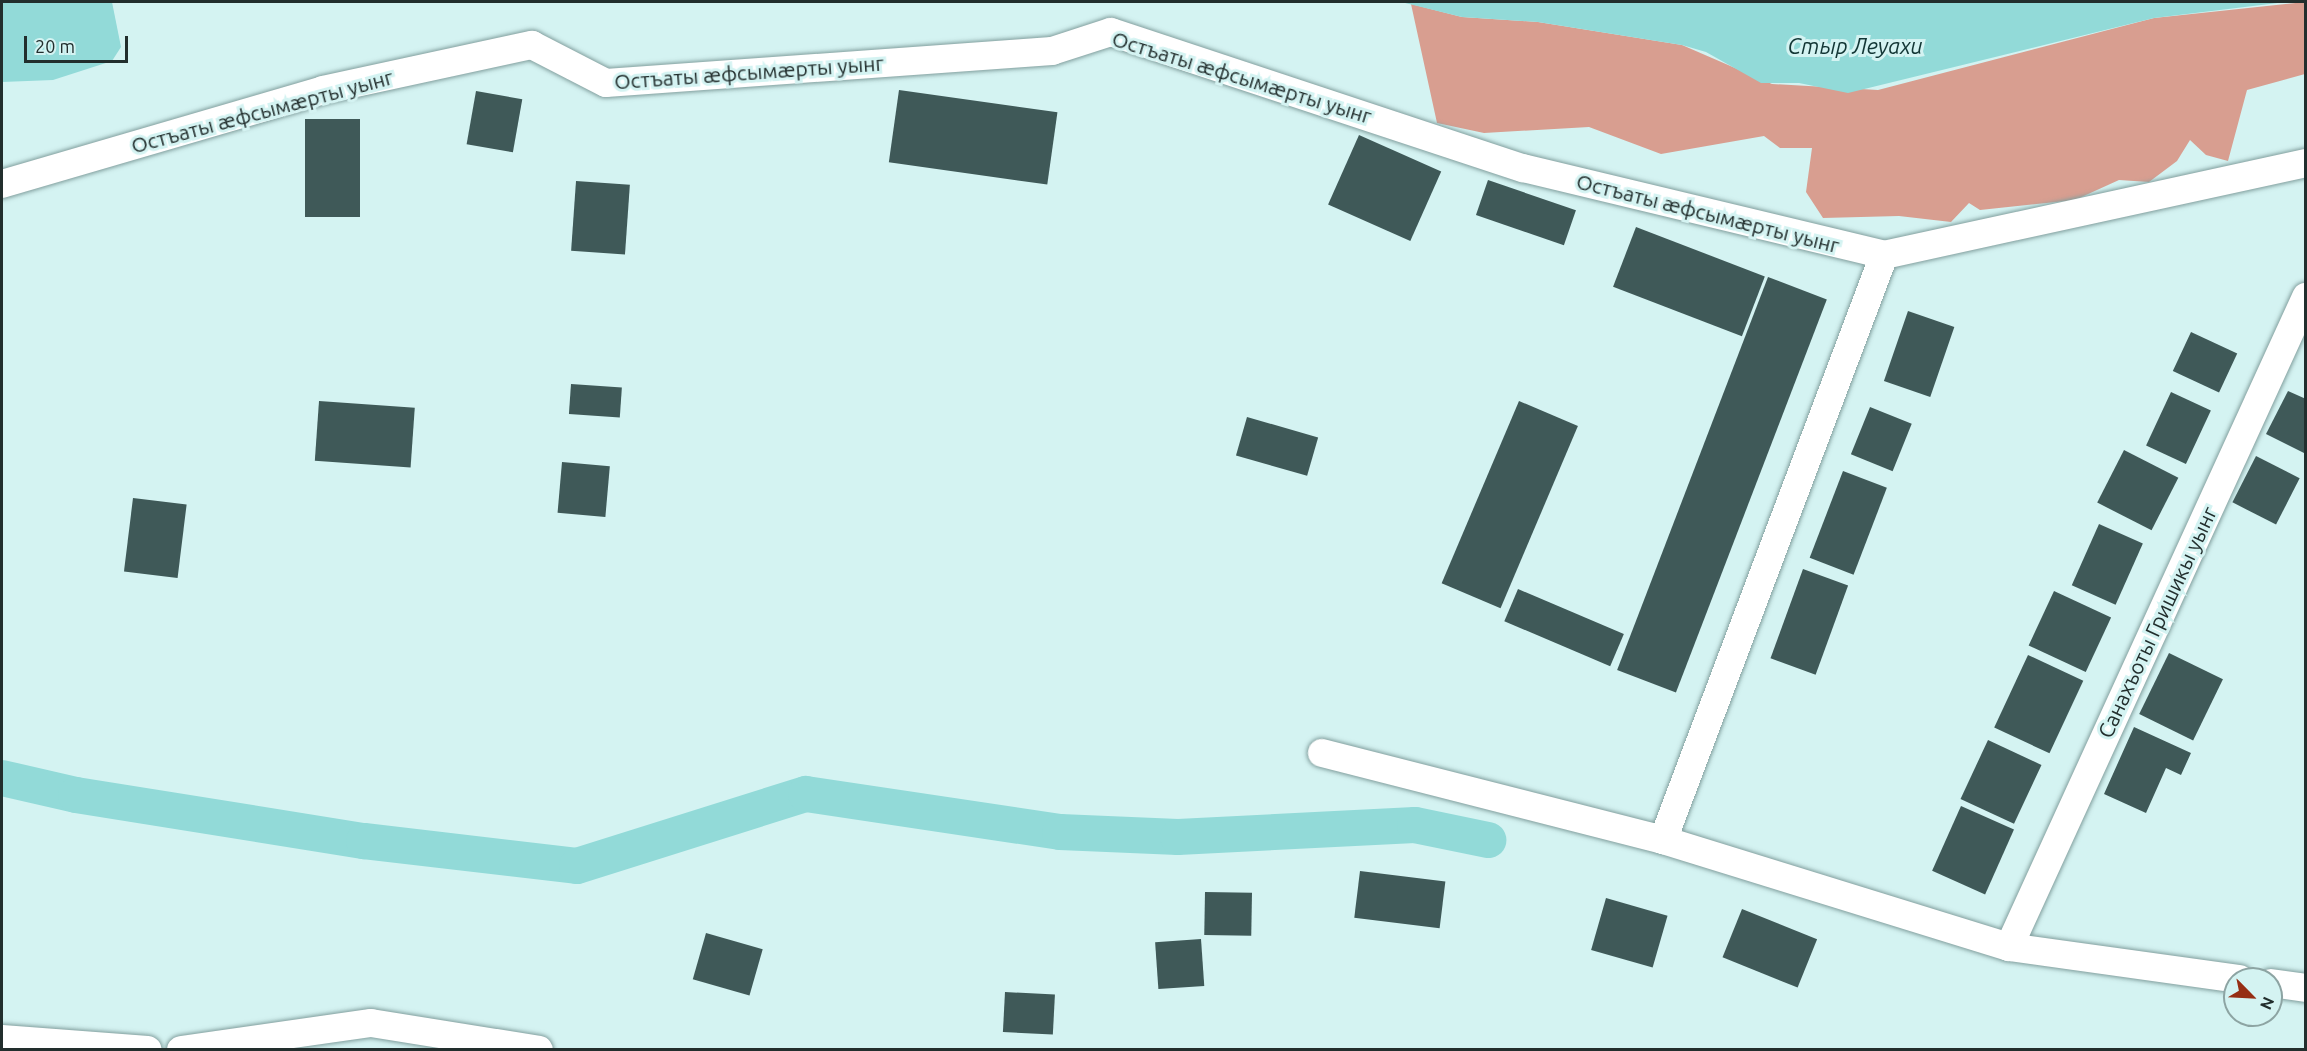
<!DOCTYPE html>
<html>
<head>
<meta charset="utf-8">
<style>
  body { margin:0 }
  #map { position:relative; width:2307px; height:1051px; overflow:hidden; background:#d4f3f2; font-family:Ubuntu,sans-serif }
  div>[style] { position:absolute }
  .forest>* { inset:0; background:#d89e90 }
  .water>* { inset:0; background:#92dad8 }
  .canal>* { height:36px; margin:-18px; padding:0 18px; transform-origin:18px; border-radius:18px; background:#92dad8 }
  .building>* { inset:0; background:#3f5958; transform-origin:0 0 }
  .roads { filter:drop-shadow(0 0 2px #829f9e) drop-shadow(0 0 2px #829f9e) }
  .street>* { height:28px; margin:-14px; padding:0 14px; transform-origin:14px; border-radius:14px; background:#fff }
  span { translate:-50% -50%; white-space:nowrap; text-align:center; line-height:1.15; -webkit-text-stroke:6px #d4f3f2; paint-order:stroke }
  .street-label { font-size:21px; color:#222e2d }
  .water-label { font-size:22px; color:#123635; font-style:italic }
  .frame { position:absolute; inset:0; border:3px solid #222e2d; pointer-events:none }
  .north { position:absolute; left:2223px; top:967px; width:60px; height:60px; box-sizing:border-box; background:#d4f3f2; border:2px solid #8da4a3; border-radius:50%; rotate:114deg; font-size:16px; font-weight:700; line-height:24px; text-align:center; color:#222e2d }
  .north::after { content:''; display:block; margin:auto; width:21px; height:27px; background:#962e14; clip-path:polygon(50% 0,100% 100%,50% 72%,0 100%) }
  .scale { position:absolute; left:24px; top:36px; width:104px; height:27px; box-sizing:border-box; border:3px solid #222e2d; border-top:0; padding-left:8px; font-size:18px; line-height:21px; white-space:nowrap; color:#222e2d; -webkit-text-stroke:4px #d4f3f2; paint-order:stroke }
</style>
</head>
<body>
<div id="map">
  <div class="forest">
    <div style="clip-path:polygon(2305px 2px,2305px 74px,2247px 90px,2228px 161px,2206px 155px,2190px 140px,2177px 161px,2149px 182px,2119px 180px,2075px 200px,1980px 210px,1969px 203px,1951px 222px,1899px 216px,1823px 218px,1806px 192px,1812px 148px,1780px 148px,1764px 136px,1661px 154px,1589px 127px,1484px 133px,1437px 123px,1411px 4px,1462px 17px,1538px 22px,1682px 45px,1772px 84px,1878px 90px,2154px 18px)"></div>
  </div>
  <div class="water">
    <div style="clip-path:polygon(2px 2px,112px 2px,121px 47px,112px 61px,53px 80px,2px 82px)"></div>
    <div style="clip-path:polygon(1401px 2px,2286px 2px,2154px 18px,1848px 93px,1799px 83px,1761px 83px,1706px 52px,1682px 45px,1538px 22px,1462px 17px)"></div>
  </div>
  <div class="canal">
    <div style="left:2px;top:778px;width:76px;rotate:12.9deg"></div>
    <div style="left:76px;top:795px;width:292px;rotate:9.1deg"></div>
    <div style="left:364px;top:841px;width:214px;rotate:6.7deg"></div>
    <div style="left:577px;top:866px;width:240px;rotate:-17.5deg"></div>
    <div style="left:806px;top:794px;width:257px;rotate:8.5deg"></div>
    <div style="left:1060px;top:832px;width:118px;rotate:2.4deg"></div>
    <div style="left:1178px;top:837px;width:237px;rotate:-2.9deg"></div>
    <div style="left:1415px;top:825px;width:75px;rotate:11.6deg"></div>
  </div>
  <div class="building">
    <div style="left:899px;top:90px;width:160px;height:73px;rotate:8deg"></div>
    <div style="left:476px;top:91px;width:47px;height:54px;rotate:10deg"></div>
    <div style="left:305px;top:119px;width:55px;height:98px"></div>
    <div style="left:1359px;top:135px;width:90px;height:76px;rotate:24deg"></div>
    <div style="left:1488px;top:180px;width:93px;height:37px;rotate:19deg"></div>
    <div style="left:576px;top:181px;width:54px;height:70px;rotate:4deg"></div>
    <div style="left:1636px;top:227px;width:138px;height:64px;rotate:21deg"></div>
    <div style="left:1768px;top:277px;width:63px;height:421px;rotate:21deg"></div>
    <div style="left:1908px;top:311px;width:49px;height:74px;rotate:19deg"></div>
    <div style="left:2191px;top:332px;width:51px;height:43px;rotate:25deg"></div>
    <div style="left:571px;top:384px;width:51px;height:30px;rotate:4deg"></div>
    <div style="clip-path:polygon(2288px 391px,2306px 399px,2306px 454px,2266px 434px)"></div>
    <div style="left:2171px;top:392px;width:44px;height:59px;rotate:25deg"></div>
    <div style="left:319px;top:401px;width:96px;height:60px;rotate:4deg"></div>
    <div style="left:1519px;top:401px;width:64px;height:198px;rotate:23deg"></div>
    <div style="left:1870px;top:407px;width:45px;height:51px;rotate:22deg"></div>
    <div style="left:1247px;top:417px;width:74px;height:40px;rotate:16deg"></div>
    <div style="left:2124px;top:450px;width:61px;height:59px;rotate:27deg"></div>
    <div style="left:2256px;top:456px;width:49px;height:52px;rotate:27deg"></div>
    <div style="left:562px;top:462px;width:48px;height:51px;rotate:5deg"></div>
    <div style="left:1843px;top:471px;width:47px;height:93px;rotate:21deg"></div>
    <div style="left:133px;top:498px;width:54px;height:74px;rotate:7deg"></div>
    <div style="left:2099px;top:524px;width:48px;height:67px;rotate:24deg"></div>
    <div style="left:1803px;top:569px;width:48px;height:95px;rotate:20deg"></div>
    <div style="left:1518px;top:589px;width:115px;height:35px;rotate:23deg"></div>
    <div style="left:2054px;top:591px;width:63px;height:60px;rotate:25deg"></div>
    <div style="left:2169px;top:653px;width:60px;height:68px;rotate:26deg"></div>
    <div style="left:2028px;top:655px;width:61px;height:80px;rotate:25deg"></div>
    <div style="clip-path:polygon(2134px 727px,2191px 753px,2181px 775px,2166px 768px,2146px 813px,2104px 794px)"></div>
    <div style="left:1988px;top:740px;width:59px;height:65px;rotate:25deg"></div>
    <div style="left:1961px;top:806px;width:58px;height:71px;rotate:24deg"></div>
    <div style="left:1360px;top:871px;width:86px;height:47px;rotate:7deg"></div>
    <div style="left:1205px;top:892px;width:47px;height:43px;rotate:1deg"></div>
    <div style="left:1606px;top:898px;width:64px;height:54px;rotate:16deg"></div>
    <div style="left:1742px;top:909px;width:81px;height:52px;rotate:22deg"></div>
    <div style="left:706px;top:933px;width:59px;height:48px;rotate:16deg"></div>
    <div style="left:1201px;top:939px;width:47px;height:46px;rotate:86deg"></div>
    <div style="left:1005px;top:992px;width:50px;height:40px;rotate:3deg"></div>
  </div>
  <div class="roads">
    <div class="street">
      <div style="left:2px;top:184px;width:334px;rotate:-16.3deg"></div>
      <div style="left:323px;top:90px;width:214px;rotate:-12.2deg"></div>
      <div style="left:532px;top:45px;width:83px;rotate:27.2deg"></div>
      <div style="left:606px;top:83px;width:447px;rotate:-4.1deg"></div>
      <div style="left:1052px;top:51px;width:62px;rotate:-17.9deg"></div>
      <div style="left:1111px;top:32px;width:434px;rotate:18.3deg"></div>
      <div style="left:1523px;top:168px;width:371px;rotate:13.5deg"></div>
      <div style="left:1884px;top:255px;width:432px;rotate:-12.3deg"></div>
      <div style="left:1322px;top:753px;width:352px;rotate:14.3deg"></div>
      <div style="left:1663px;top:840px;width:362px;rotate:17.2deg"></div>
      <div style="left:2009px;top:947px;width:233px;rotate:7.9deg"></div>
      <div style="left:1663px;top:840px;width:625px;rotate:-69.3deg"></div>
      <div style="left:2009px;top:947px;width:715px;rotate:-65.44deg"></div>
      <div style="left:2271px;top:983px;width:35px;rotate:8deg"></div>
      <div style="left:2px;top:1039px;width:146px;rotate:4.3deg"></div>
      <div style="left:181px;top:1050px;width:192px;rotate:-8.1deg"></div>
      <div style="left:371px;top:1023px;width:170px;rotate:9.1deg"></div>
    </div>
  </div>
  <div class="street-label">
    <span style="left:749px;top:72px;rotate:-4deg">Остъаты æфсымæрты уынг</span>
    <span style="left:1242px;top:77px;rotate:17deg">Остъаты æфсымæрты уынг</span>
    <span style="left:262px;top:111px;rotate:-15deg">Остъаты æфсымæрты уынг</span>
    <span style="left:1708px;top:213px;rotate:14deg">Остъаты æфсымæрты уынг</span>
    <span style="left:2157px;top:622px;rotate:-65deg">Санахъоты Гришикы уынг</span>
  </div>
  <div class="water-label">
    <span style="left:1855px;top:46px">Стыр Леуахи</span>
  </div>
  <div class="frame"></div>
  <div class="north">N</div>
  <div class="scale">20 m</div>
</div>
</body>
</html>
